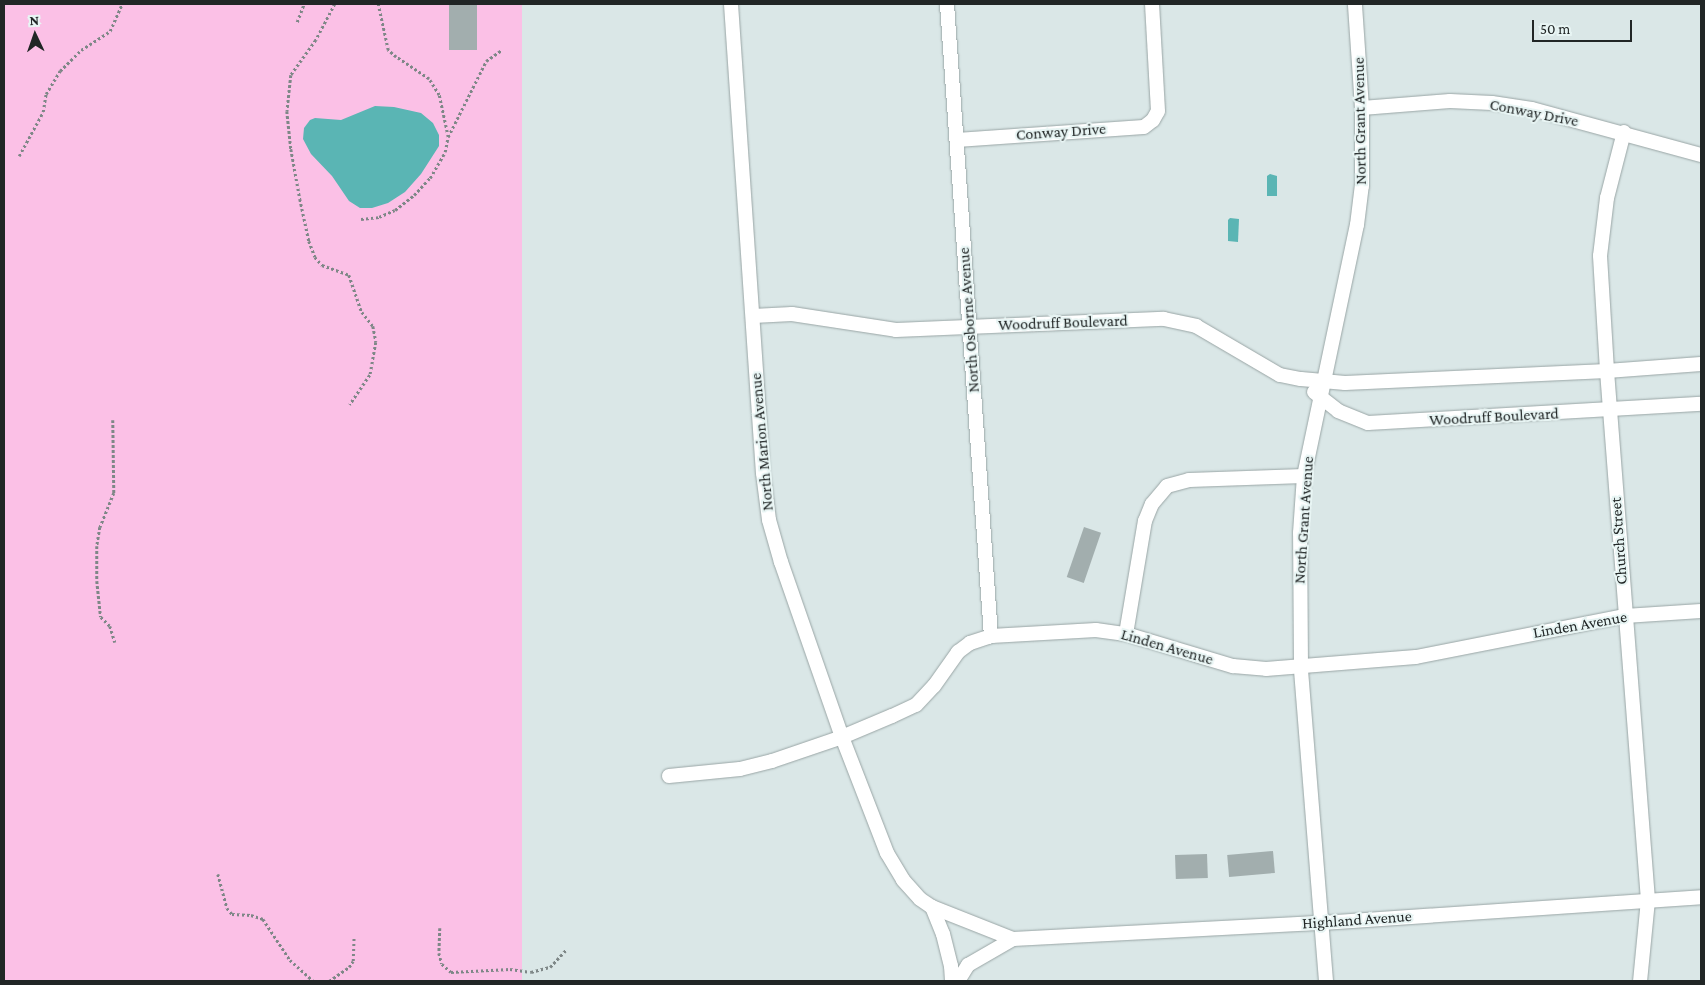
<!DOCTYPE html>
<html>
<head>
<meta charset="utf-8">
<style>
  body { margin:0 }
  #map { position:relative; width:1705px; height:985px; overflow:hidden; background:#dae7e7; font-family:"Crimson Pro",serif }
  div>[style] { position:absolute }
  .green>* { inset:0; background:#fbc0e6; transform-origin:0 0 }
  .water>* { inset:0; background:#5ab5b4 }
  .building>* { inset:0; background:#a2aeae; transform-origin:0 0 }
  .path>* { height:2.5px; margin-top:-1.25px; transform-origin:0; background:repeating-linear-gradient(90deg,#7e8787 0 2.5px,transparent 0 5px) }
  .roads { filter:drop-shadow(0 0 1px #99a5a5) drop-shadow(0 0 1px #99a5a5) }
  .minor>* { height:14px; margin:-7px; padding:0 7px; transform-origin:7px; border-radius:7px; background:#fff }
  span { translate:-50% -50%; white-space:nowrap; text-align:center; line-height:1.15; -webkit-text-stroke:4px #e8f5f4; paint-order:stroke }
  .street-label { font-size:16px; color:#212626 }
  .frame { position:absolute; inset:0; border:5px solid #212626; pointer-events:none }
  .north { position:absolute; left:10px; top:10px; width:50px; height:50px; -webkit-text-stroke:4px #e8f5f4; paint-order:stroke; rotate:357deg; font-size:14px; font-weight:700; line-height:20px; text-align:center; color:#212626 }
  .north::after { content:''; display:block; margin:auto; width:18px; height:22px; background:#212626; clip-path:polygon(50% 0,100% 100%,50% 72%,0 100%) }
  .scale { position:absolute; left:1532px; top:20px; width:100px; height:22px; box-sizing:border-box; border:2px solid #212626; border-top:0; padding-left:6px; font-size:15px; line-height:18px; white-space:nowrap; color:#212626; -webkit-text-stroke:4px #e8f5f4; paint-order:stroke }
</style>
</head>
<body>
<div id="map">
  <div class="green">
    <div style="left:4px;top:4px;width:518px;height:977px"></div>
  </div>
  <div class="water">
    <div style="clip-path:polygon(375px 106px,394px 107px,421px 113px,433px 123px,439px 135px,439px 146px,421px 174px,405px 192px,388px 203px,372px 208px,360px 208px,349px 201px,332px 176px,311px 154px,303px 139px,304px 128px,310px 120px,315px 118px,341px 120px)"></div>
    <div style="clip-path:polygon(1270px 174px,1277px 176px,1277px 196px,1267px 196px,1267px 176px)"></div>
    <div style="clip-path:polygon(1230px 218px,1239px 219px,1238px 242px,1228px 241px,1228px 220px)"></div>
  </div>
  <div class="building">
    <div style="left:449px;top:4px;width:28px;height:46px"></div>
    <div style="left:1084px;top:527px;width:18px;height:53px;rotate:19deg"></div>
    <div style="left:1273px;top:851px;width:22px;height:46px;rotate:85deg"></div>
    <div style="left:1207px;top:854px;width:24px;height:32px;rotate:88deg"></div>
  </div>
  <div class="path">
    <div style="left:335px;top:4px;width:41px;rotate:117.8deg"></div>
    <div style="left:316px;top:40px;width:43px;rotate:125.5deg"></div>
    <div style="left:291px;top:75px;width:36px;rotate:96deg"></div>
    <div style="left:287px;top:111px;width:38px;rotate:84deg"></div>
    <div style="left:291px;top:149px;width:51px;rotate:79.8deg"></div>
    <div style="left:300px;top:199px;width:43px;rotate:77.9deg"></div>
    <div style="left:309px;top:241px;width:17px;rotate:69deg"></div>
    <div style="left:315px;top:257px;width:11px;rotate:49deg"></div>
    <div style="left:322px;top:265px;width:29px;rotate:20deg"></div>
    <div style="left:349px;top:275px;width:39px;rotate:71deg"></div>
    <div style="left:362px;top:312px;width:18px;rotate:52deg"></div>
    <div style="left:373px;top:326px;width:16px;rotate:79deg"></div>
    <div style="left:376px;top:342px;width:34px;rotate:100deg"></div>
    <div style="left:370px;top:375px;width:36px;rotate:124deg"></div>
    <div style="left:297px;top:22px;width:19px;rotate:-69deg"></div>
    <div style="left:448px;top:137px;width:85px;rotate:-63.4deg"></div>
    <div style="left:486px;top:61px;width:19px;rotate:-35deg"></div>
    <div style="left:19px;top:156px;width:50px;rotate:-61.4deg"></div>
    <div style="left:43px;top:112px;width:18px;rotate:-81deg"></div>
    <div style="left:46px;top:94px;width:27px;rotate:-59deg"></div>
    <div style="left:60px;top:71px;width:30px;rotate:-45deg"></div>
    <div style="left:81px;top:50px;width:35px;rotate:-33deg"></div>
    <div style="left:110px;top:31px;width:30px;rotate:-66deg"></div>
    <div style="left:361px;top:219px;width:18px;rotate:-6deg"></div>
    <div style="left:379px;top:217px;width:17px;rotate:-24deg"></div>
    <div style="left:395px;top:210px;width:24px;rotate:-38deg"></div>
    <div style="left:414px;top:195px;width:23px;rotate:-47deg"></div>
    <div style="left:430px;top:178px;width:30px;rotate:-60deg"></div>
    <div style="left:445px;top:152px;width:15px;rotate:-79deg"></div>
    <div style="left:448px;top:137px;width:43px;rotate:-102.1deg"></div>
    <div style="left:439px;top:95px;width:19px;rotate:-122deg"></div>
    <div style="left:429px;top:79px;width:40px;rotate:-146deg"></div>
    <div style="left:396px;top:57px;width:11px;rotate:-139deg"></div>
    <div style="left:388px;top:50px;width:47px;rotate:-102.3deg"></div>
    <div style="left:113px;top:420px;width:73px;rotate:89.2deg"></div>
    <div style="left:114px;top:493px;width:37px;rotate:112deg"></div>
    <div style="left:100px;top:527px;width:19px;rotate:99deg"></div>
    <div style="left:97px;top:546px;width:35px;rotate:90deg"></div>
    <div style="left:97px;top:581px;width:36px;rotate:84deg"></div>
    <div style="left:101px;top:617px;width:13px;rotate:45deg"></div>
    <div style="left:110px;top:626px;width:17px;rotate:73deg"></div>
    <div style="left:218px;top:874px;width:35px;rotate:75deg"></div>
    <div style="left:227px;top:908px;width:8px;rotate:50deg"></div>
    <div style="left:232px;top:914px;width:19px;rotate:3deg"></div>
    <div style="left:251px;top:915px;width:13px;rotate:18deg"></div>
    <div style="left:263px;top:919px;width:49px;rotate:56.6deg"></div>
    <div style="left:290px;top:960px;width:31px;rotate:42deg"></div>
    <div style="left:440px;top:928px;width:25px;rotate:92deg"></div>
    <div style="left:439px;top:953px;width:11px;rotate:75deg"></div>
    <div style="left:442px;top:964px;width:12px;rotate:42deg"></div>
    <div style="left:451px;top:972px;width:59px;rotate:-2.9deg"></div>
    <div style="left:510px;top:969px;width:21px;rotate:8deg"></div>
    <div style="left:531px;top:972px;width:20px;rotate:-15deg"></div>
    <div style="left:550px;top:967px;width:25px;rotate:-47deg"></div>
    <div style="left:329px;top:981px;width:24px;rotate:-35deg"></div>
    <div style="left:349px;top:967px;width:7px;rotate:-56deg"></div>
    <div style="left:353px;top:961px;width:25px;rotate:-88deg"></div>
  </div>
  <div class="roads">
    <div class="minor">
      <div style="left:731px;top:4px;width:470px;rotate:86.1deg"></div>
      <div style="left:763px;top:473px;width:47px;rotate:82.7deg"></div>
      <div style="left:769px;top:520px;width:44px;rotate:74.1deg"></div>
      <div style="left:781px;top:562px;width:185px;rotate:70.8deg"></div>
      <div style="left:842px;top:737px;width:124px;rotate:68.8deg"></div>
      <div style="left:887px;top:853px;width:31px;rotate:59deg"></div>
      <div style="left:903px;top:880px;width:25px;rotate:48deg"></div>
      <div style="left:920px;top:899px;width:14px;rotate:34deg"></div>
      <div style="left:932px;top:907px;width:87px;rotate:21.6deg"></div>
      <div style="left:1013px;top:939px;width:309px;rotate:-3deg"></div>
      <div style="left:1322px;top:923px;width:380px;rotate:-3.9deg"></div>
      <div style="left:947px;top:4px;width:634px;rotate:86.02deg"></div>
      <div style="left:1362px;top:108px;width:88px;rotate:-4.5deg"></div>
      <div style="left:1450px;top:101px;width:42px;rotate:2.7deg"></div>
      <div style="left:1492px;top:103px;width:40px;rotate:8.5deg"></div>
      <div style="left:1532px;top:109px;width:175px;rotate:15.2deg"></div>
      <div style="left:1624px;top:132px;width:68px;rotate:104.4deg"></div>
      <div style="left:1607px;top:198px;width:58px;rotate:96.9deg"></div>
      <div style="left:1600px;top:256px;width:115px;rotate:86.5deg"></div>
      <div style="left:1607px;top:371px;width:531px;rotate:85.57deg"></div>
      <div style="left:1648px;top:900px;width:81px;rotate:95.6deg"></div>
      <div style="left:957px;top:140px;width:187px;rotate:-4deg"></div>
      <div style="left:1144px;top:127px;width:11px;rotate:-38deg"></div>
      <div style="left:1153px;top:120px;width:10px;rotate:-61deg"></div>
      <div style="left:1158px;top:111px;width:107px;rotate:-93.2deg"></div>
      <div style="left:753px;top:316px;width:39px;rotate:-3deg"></div>
      <div style="left:792px;top:314px;width:105px;rotate:8.7deg"></div>
      <div style="left:896px;top:330px;width:268px;rotate:-2.4deg"></div>
      <div style="left:1164px;top:319px;width:33px;rotate:12deg"></div>
      <div style="left:1196px;top:326px;width:97px;rotate:30.3deg"></div>
      <div style="left:1280px;top:375px;width:21px;rotate:11deg"></div>
      <div style="left:1301px;top:379px;width:44px;rotate:5.2deg"></div>
      <div style="left:1345px;top:383px;width:262px;rotate:-2.6deg"></div>
      <div style="left:1607px;top:371px;width:94px;rotate:-4.3deg"></div>
      <div style="left:1314px;top:392px;width:31px;rotate:38deg"></div>
      <div style="left:1338px;top:411px;width:32px;rotate:22deg"></div>
      <div style="left:1368px;top:423px;width:334px;rotate:-3.3deg"></div>
      <div style="left:1126px;top:634px;width:115px;rotate:-80.5deg"></div>
      <div style="left:1145px;top:521px;width:18px;rotate:-68deg"></div>
      <div style="left:1152px;top:504px;width:23px;rotate:-50deg"></div>
      <div style="left:1167px;top:486px;width:23px;rotate:-15deg"></div>
      <div style="left:1189px;top:480px;width:115px;rotate:-2deg"></div>
      <div style="left:669px;top:776px;width:71px;rotate:-5.6deg"></div>
      <div style="left:740px;top:769px;width:33px;rotate:-14deg"></div>
      <div style="left:772px;top:761px;width:74px;rotate:-18.9deg"></div>
      <div style="left:842px;top:737px;width:54px;rotate:-22.8deg"></div>
      <div style="left:892px;top:716px;width:26px;rotate:-25deg"></div>
      <div style="left:916px;top:705px;width:26px;rotate:-47deg"></div>
      <div style="left:934px;top:686px;width:42px;rotate:-54.8deg"></div>
      <div style="left:958px;top:652px;width:15px;rotate:-37deg"></div>
      <div style="left:970px;top:643px;width:22px;rotate:-18deg"></div>
      <div style="left:991px;top:636px;width:105px;rotate:-3.3deg"></div>
      <div style="left:1096px;top:630px;width:30px;rotate:8deg"></div>
      <div style="left:1126px;top:634px;width:112px;rotate:16.7deg"></div>
      <div style="left:1233px;top:666px;width:33px;rotate:5deg"></div>
      <div style="left:1266px;top:669px;width:150px;rotate:-4.6deg"></div>
      <div style="left:1416px;top:657px;width:213px;rotate:-11.1deg"></div>
      <div style="left:1625px;top:616px;width:76px;rotate:-3.8deg"></div>
      <div style="left:932px;top:907px;width:29px;rotate:68deg"></div>
      <div style="left:943px;top:934px;width:33px;rotate:76deg"></div>
      <div style="left:951px;top:966px;width:15px;rotate:86deg"></div>
      <div style="left:958px;top:981px;width:19px;rotate:-58deg"></div>
      <div style="left:968px;top:965px;width:52px;rotate:-30deg"></div>
      <div style="left:1326px;top:981px;width:315px;rotate:-94.6deg"></div>
      <div style="left:1301px;top:667px;width:134px;rotate:-90.4deg"></div>
      <div style="left:1300px;top:533px;width:57px;rotate:-86deg"></div>
      <div style="left:1304px;top:476px;width:257px;rotate:-78.1deg"></div>
      <div style="left:1357px;top:225px;width:39px;rotate:-83deg"></div>
      <div style="left:1362px;top:186px;width:78px;rotate:-90deg"></div>
      <div style="left:1362px;top:108px;width:104px;rotate:-93.9deg"></div>
    </div>
  </div>
  <div class="street-label">
    <span style="left:1534px;top:113px;rotate:11deg">Conway Drive</span>
    <span style="left:1360px;top:121px;rotate:-91deg">North Grant Avenue</span>
    <span style="left:1061px;top:132px;rotate:-4deg">Conway Drive</span>
    <span style="left:969px;top:320px;rotate:-94deg">North Osborne Avenue</span>
    <span style="left:1063px;top:323px;rotate:-2deg">Woodruff Boulevard</span>
    <span style="left:1494px;top:417px;rotate:-3deg">Woodruff Boulevard</span>
    <span style="left:762px;top:442px;rotate:-95deg">North Marion Avenue</span>
    <span style="left:1304px;top:520px;rotate:-86deg">North Grant Avenue</span>
    <span style="left:1619px;top:541px;rotate:-94deg">Church Street</span>
    <span style="left:1580px;top:625px;rotate:-10deg">Linden Avenue</span>
    <span style="left:1167px;top:647px;rotate:16deg">Linden Avenue</span>
    <span style="left:1357px;top:920px;rotate:-4deg">Highland Avenue</span>
  </div>
  <div class="frame"></div>
  <div class="north">N</div>
  <div class="scale">50 m</div>
</div>
</body>
</html>
